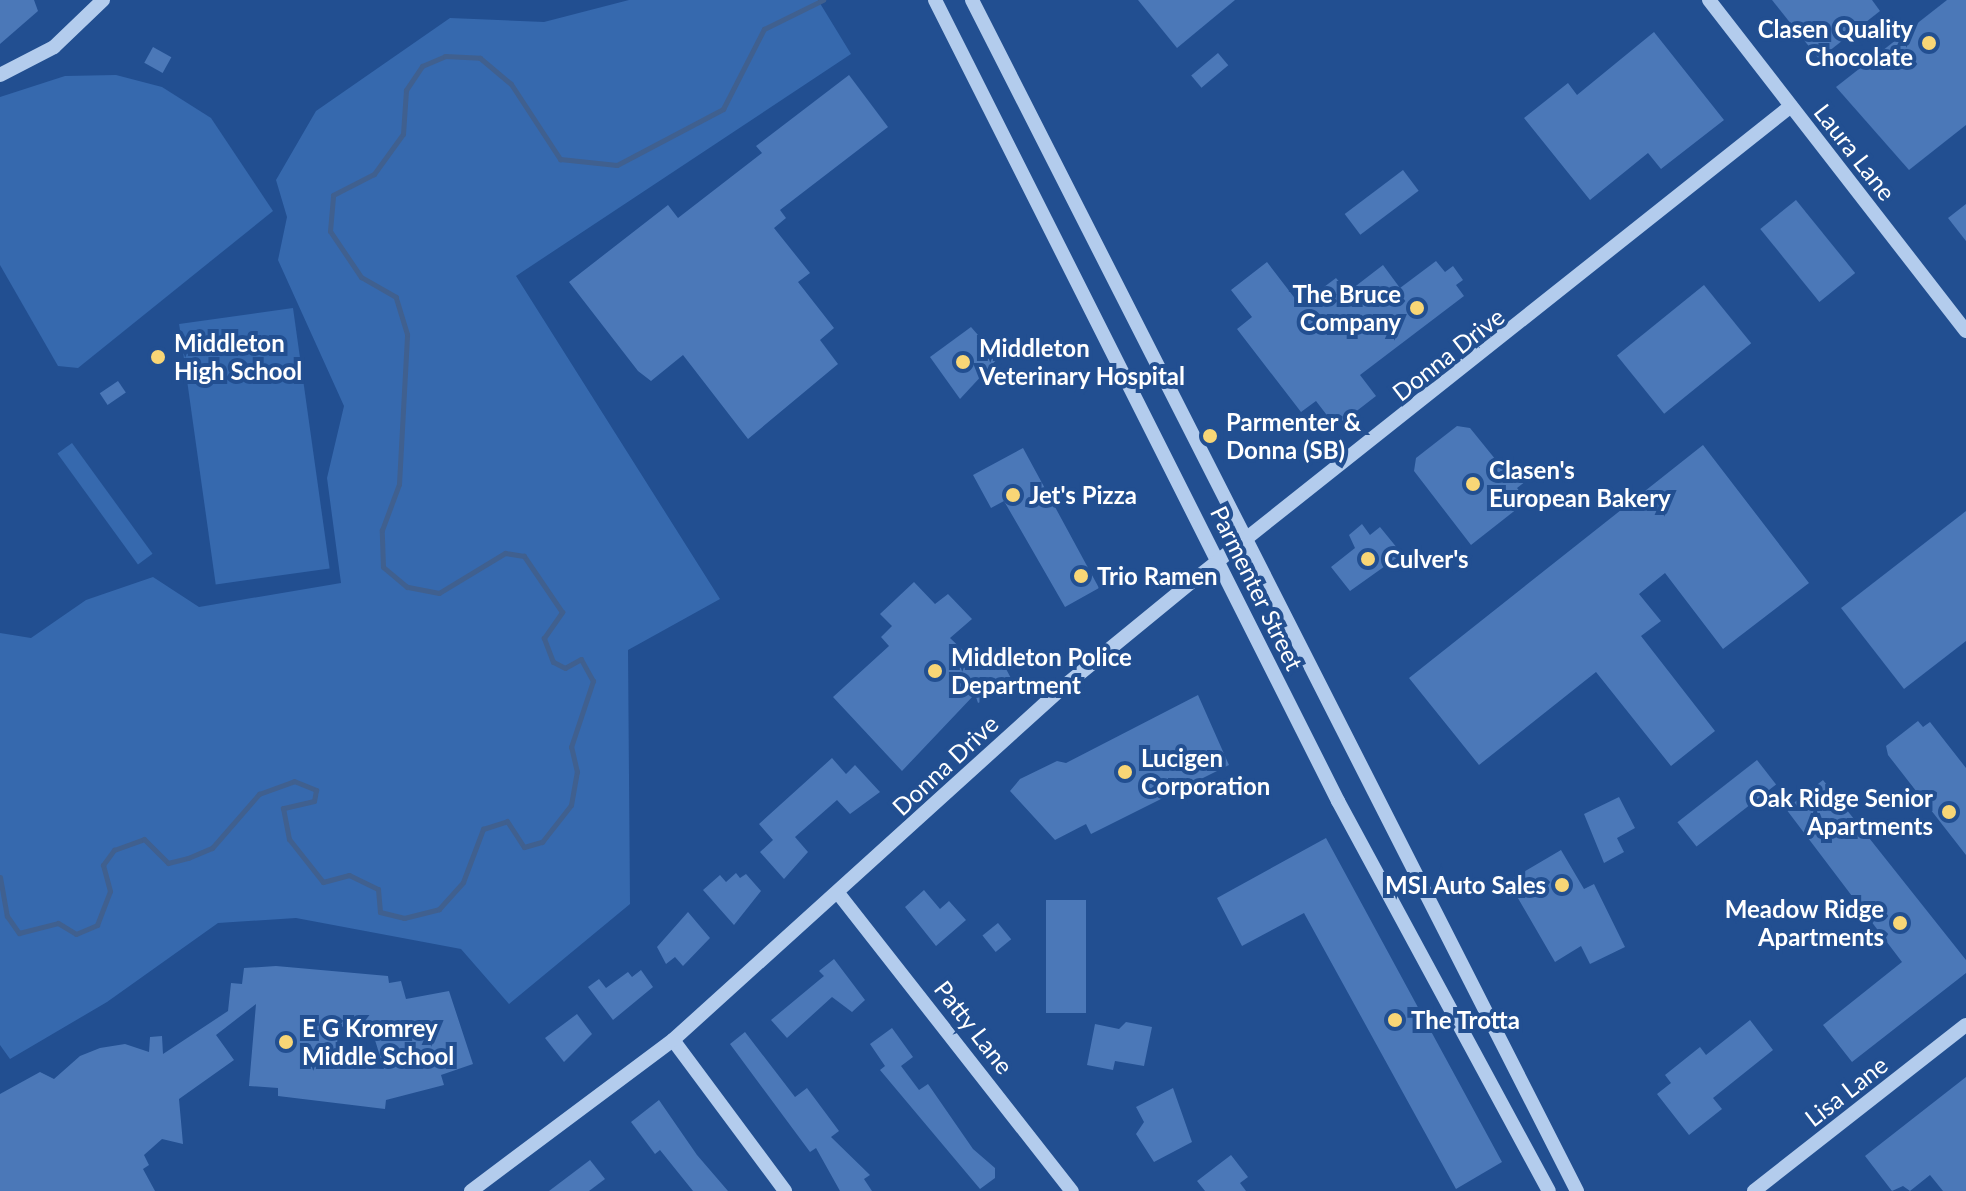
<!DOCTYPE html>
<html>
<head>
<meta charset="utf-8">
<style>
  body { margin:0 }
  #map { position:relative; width:1966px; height:1191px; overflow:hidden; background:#224f91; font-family:Lato,sans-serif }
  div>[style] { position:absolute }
  .green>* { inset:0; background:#3669ae; transform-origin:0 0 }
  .stream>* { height:5px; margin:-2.5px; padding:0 2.5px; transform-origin:2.5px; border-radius:2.5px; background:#40608f }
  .building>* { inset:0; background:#4b78b8; transform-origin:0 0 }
  .minor>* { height:14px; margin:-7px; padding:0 7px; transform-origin:7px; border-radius:7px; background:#b3cced }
  .dots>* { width:22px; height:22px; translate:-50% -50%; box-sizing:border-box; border:4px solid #224f91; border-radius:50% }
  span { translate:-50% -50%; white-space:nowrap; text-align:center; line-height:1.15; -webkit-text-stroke:8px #224f91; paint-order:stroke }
  .poi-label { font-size:24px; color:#fff; font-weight:700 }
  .right { translate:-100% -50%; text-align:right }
  .left { translate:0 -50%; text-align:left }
  .street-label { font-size:24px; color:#fff }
</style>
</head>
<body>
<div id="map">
  <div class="green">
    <div style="clip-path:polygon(629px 0,818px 0,851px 54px,516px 276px,720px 599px,628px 650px,630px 904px,509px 1004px,461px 949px,296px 918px,218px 923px,107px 1002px,10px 1059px,0 1045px,0 633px,31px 638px,86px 600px,153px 577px,199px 607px,341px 583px,327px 478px,344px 406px,278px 260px,287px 217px,276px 180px,316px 111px,450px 18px,544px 22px)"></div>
    <div style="clip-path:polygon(116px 75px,162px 87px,211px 118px,273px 211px,78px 368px,58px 366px,0 265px,0 97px,65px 76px)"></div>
    <div style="left:293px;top:308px;width:263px;height:115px;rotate:82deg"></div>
    <div style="left:72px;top:443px;width:137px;height:18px;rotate:54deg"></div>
  </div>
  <div class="stream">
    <div style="left:0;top:877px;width:40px;rotate:80deg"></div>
    <div style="left:7px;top:916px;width:21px;rotate:55deg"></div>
    <div style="left:19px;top:933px;width:40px;rotate:-14.4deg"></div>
    <div style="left:58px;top:923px;width:21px;rotate:31deg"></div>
    <div style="left:76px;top:934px;width:23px;rotate:-23deg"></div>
    <div style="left:97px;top:925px;width:36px;rotate:-69deg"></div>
    <div style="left:110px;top:891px;width:27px;rotate:-105deg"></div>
    <div style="left:103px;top:865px;width:19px;rotate:-54deg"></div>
    <div style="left:114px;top:850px;width:32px;rotate:-20deg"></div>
    <div style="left:144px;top:839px;width:34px;rotate:45deg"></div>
    <div style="left:168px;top:863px;width:21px;rotate:-14deg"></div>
    <div style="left:188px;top:858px;width:26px;rotate:-23deg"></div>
    <div style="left:212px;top:848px;width:72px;rotate:-49deg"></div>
    <div style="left:259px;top:794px;width:37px;rotate:-20deg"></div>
    <div style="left:294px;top:781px;width:24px;rotate:22deg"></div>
    <div style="left:316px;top:790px;width:11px;rotate:100deg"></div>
    <div style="left:314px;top:801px;width:32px;rotate:167deg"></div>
    <div style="left:283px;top:808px;width:32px;rotate:79deg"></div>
    <div style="left:289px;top:839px;width:55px;rotate:51.7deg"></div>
    <div style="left:323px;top:882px;width:27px;rotate:-15deg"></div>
    <div style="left:349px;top:875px;width:32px;rotate:26deg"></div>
    <div style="left:378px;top:889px;width:23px;rotate:85deg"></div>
    <div style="left:380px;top:912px;width:25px;rotate:14deg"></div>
    <div style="left:404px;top:918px;width:36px;rotate:-14deg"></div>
    <div style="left:439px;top:909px;width:36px;rotate:-48deg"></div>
    <div style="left:463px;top:882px;width:57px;rotate:-69.3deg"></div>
    <div style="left:483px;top:829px;width:25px;rotate:-18deg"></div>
    <div style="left:507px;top:821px;width:31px;rotate:57deg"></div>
    <div style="left:524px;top:847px;width:19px;rotate:-16deg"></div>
    <div style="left:542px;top:842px;width:47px;rotate:-51.9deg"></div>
    <div style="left:571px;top:805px;width:34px;rotate:-80deg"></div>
    <div style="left:577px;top:772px;width:26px;rotate:-103deg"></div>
    <div style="left:571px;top:747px;width:70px;rotate:-71.6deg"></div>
    <div style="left:593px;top:681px;width:25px;rotate:-119deg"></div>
    <div style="left:581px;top:659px;width:18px;rotate:151deg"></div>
    <div style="left:565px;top:668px;width:13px;rotate:-153deg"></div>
    <div style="left:553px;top:662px;width:26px;rotate:-111deg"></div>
    <div style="left:544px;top:638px;width:32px;rotate:-55deg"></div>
    <div style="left:562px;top:612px;width:68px;rotate:-124.2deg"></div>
    <div style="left:524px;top:556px;width:19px;rotate:-171deg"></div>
    <div style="left:505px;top:553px;width:77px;rotate:148.8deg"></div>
    <div style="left:439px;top:593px;width:33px;rotate:-169deg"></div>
    <div style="left:407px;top:587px;width:31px;rotate:-140deg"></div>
    <div style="left:383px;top:567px;width:37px;rotate:-92deg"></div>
    <div style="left:382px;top:530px;width:49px;rotate:-69.7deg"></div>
    <div style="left:399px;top:484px;width:150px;rotate:-86.9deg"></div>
    <div style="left:407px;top:334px;width:39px;rotate:-107deg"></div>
    <div style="left:396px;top:297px;width:40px;rotate:-150.3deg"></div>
    <div style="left:361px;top:277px;width:55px;rotate:-124deg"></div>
    <div style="left:330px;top:231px;width:36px;rotate:-85deg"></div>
    <div style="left:333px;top:195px;width:46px;rotate:-27.1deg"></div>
    <div style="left:374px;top:174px;width:49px;rotate:-54.1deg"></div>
    <div style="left:403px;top:134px;width:44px;rotate:-86.1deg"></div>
    <div style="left:406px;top:90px;width:29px;rotate:-56deg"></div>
    <div style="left:422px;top:66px;width:25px;rotate:-23deg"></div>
    <div style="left:445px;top:56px;width:35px;rotate:3deg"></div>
    <div style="left:480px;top:58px;width:40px;rotate:40deg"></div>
    <div style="left:511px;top:84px;width:90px;rotate:56.8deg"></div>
    <div style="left:560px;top:159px;width:57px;rotate:6deg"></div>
    <div style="left:617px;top:165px;width:120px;rotate:-27.8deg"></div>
    <div style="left:723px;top:109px;width:90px;rotate:-62.9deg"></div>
    <div style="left:764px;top:29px;width:66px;rotate:-26.2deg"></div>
  </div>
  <div class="building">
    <div style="clip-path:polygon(0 0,34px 0,38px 11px,0 44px)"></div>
    <div style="clip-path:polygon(1138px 0,1235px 0,1177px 48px)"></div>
    <div style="clip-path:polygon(1772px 0,1872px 0,1880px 11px,1819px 59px)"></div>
    <div style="clip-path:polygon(1947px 0,1966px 0,1966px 125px,1909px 170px,1836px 87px)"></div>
    <div style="clip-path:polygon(1654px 32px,1724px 120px,1661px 169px,1648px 153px,1590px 200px,1524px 118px,1568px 83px,1577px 95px)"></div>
    <div style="left:153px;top:47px;width:21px;height:18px;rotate:29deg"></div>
    <div style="left:1218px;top:53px;width:16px;height:35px;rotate:50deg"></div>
    <div style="clip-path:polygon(849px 75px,888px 127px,780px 210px,786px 218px,774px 228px,810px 273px,798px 282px,834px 328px,820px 340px,838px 364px,748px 439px,683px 355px,651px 381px,638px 371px,569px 282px,668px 205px,678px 218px,762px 153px,756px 146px)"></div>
    <div style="left:1403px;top:170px;width:26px;height:73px;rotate:53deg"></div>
    <div style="left:1796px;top:200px;width:94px;height:46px;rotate:51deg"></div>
    <div style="clip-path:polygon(1966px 204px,1966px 241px,1948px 218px)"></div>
    <div style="clip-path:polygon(1436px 261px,1445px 272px,1453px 266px,1463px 280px,1456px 285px,1464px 296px,1360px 375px,1376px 396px,1336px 427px,1316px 401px,1301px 412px,1237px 329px,1252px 317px,1231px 290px,1267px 262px,1300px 305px,1336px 278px,1348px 292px,1383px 265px,1400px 288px)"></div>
    <div style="left:1704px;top:285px;width:75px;height:112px;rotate:51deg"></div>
    <div style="clip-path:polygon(971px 327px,998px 358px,960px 399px,930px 357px)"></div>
    <div style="left:118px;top:381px;width:14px;height:22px;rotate:56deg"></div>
    <div style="clip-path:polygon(1457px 426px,1470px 428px,1500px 465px,1508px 459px,1526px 481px,1517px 488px,1527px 501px,1471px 545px,1414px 471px,1416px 458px)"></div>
    <div style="clip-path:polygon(1703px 445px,1809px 583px,1723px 649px,1665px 573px,1639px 594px,1661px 621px,1641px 636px,1715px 731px,1671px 766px,1596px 672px,1479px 765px,1409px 678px)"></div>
    <div style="clip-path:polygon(1023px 448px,1099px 588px,1065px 607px,1004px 501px,991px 508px,973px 475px)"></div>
    <div style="clip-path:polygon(1966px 511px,1966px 641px,1904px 689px,1841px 608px)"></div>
    <div style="clip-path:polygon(1362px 524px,1370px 535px,1380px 527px,1402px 554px,1350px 591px,1331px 567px,1355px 548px,1349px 535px)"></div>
    <div style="clip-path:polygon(914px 582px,935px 604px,948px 594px,972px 619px,950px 638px,971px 658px,994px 646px,1014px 684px,978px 703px,975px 694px,902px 771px,833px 697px,889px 646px,881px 637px,892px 626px,880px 614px)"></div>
    <div style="clip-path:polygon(1198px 695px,1229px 765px,1091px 834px,1086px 824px,1055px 840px,1010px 791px,1020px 779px,1057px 761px,1066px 763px)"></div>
    <div style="clip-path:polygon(1918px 721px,1923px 727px,1930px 722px,1966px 768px,1966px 855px,1888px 755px,1886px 746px)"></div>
    <div style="clip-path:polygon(832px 758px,846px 774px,855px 765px,880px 792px,850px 814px,837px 800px,795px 837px,808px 852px,784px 879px,760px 852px,773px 840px,759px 824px)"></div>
    <div style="left:1757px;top:760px;width:31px;height:101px;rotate:52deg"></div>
    <div style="clip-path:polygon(1823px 780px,1966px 960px,1966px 973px,1852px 1062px,1823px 1025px,1902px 962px,1786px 809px)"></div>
    <div style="clip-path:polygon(1619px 797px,1635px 828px,1617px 838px,1624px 852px,1604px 863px,1584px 814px)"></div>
    <div style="clip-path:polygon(1326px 838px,1502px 1162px,1456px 1189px,1304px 913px,1242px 946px,1217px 898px)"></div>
    <div style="clip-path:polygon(1561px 850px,1584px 889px,1594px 884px,1625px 947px,1590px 964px,1581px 946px,1555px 962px,1508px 881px)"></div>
    <div style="clip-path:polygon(736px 873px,740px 878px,746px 874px,761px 891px,734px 925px,703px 890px,720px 875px,726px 882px)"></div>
    <div style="clip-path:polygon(924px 890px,940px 909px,949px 901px,966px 920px,936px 946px,905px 907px)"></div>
    <div style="left:1046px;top:900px;width:40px;height:113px"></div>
    <div style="clip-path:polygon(688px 912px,710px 938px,683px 966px,675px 957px,666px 964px,657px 947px)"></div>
    <div style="left:998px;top:923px;width:21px;height:20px;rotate:51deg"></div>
    <div style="clip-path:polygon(834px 959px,865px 1000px,852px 1012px,832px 997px,787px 1038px,771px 1020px,824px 976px,819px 971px)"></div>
    <div style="clip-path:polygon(evenodd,276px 966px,388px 976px,389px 983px,401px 981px,406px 999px,449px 991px,473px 1064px,441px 1075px,444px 1085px,386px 1100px,385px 1109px,278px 1096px,278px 1088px,249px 1086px,256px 1004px,216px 1035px,234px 1060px,179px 1099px,183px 1144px,162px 1139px,144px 1155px,149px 1165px,143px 1169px,155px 1191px,0 1191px,0 1094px,40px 1072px,54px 1079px,80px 1056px,100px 1048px,125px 1044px,149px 1052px,150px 1037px,162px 1036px,163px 1054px,228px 1011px,231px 983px,242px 984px,244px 968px,276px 966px,370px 1024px,384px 1069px,334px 1067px,339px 1027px,370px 1024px)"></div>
    <div style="clip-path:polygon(641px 970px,653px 987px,613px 1020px,588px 987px,599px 979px,606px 988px,628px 972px,632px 977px)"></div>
    <div style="clip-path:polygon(577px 1014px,592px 1034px,564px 1062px,545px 1038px)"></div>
    <div style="clip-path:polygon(1750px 1020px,1773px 1050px,1713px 1098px,1722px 1109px,1689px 1135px,1657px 1094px,1671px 1083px,1665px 1075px,1700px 1047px,1706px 1055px)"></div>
    <div style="clip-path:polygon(1126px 1022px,1152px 1027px,1144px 1066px,1115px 1061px,1113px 1070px,1087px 1065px,1095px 1024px,1119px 1029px)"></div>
    <div style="clip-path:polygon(892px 1028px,913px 1057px,901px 1066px,919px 1090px,928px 1084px,973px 1149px,995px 1168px,995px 1178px,980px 1189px,880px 1070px,885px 1066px,870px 1044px)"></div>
    <div style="clip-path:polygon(745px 1032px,795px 1097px,807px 1088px,839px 1131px,831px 1137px,870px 1175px,864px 1179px,872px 1191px,840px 1191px,816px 1148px,810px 1152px,730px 1044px)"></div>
    <div style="clip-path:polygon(1966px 1077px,1966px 1191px,1943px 1191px,1930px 1175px,1910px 1191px,1903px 1186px,1892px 1191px,1865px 1156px)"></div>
    <div style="clip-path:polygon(1173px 1088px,1192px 1142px,1154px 1162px,1136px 1134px,1144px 1122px,1136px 1107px)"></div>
    <div style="clip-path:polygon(659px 1100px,697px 1155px,728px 1191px,693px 1191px,660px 1150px,655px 1154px,631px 1122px)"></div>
    <div style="clip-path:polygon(1231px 1155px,1248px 1177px,1240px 1183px,1246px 1191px,1205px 1191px,1197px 1181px)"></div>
    <div style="clip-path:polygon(590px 1160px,605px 1179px,589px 1191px,549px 1191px)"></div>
  </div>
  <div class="minor">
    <div style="left:935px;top:0;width:897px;rotate:63.29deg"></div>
    <div style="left:1338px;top:801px;width:443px;rotate:61.6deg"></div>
    <div style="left:972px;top:0;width:1336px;rotate:63.07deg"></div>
    <div style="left:1709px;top:0;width:419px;rotate:52.2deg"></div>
    <div style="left:0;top:75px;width:61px;rotate:-27.4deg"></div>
    <div style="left:54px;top:47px;width:68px;rotate:-43.8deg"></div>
    <div style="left:838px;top:893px;width:379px;rotate:51.9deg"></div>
    <div style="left:673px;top:1040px;width:188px;rotate:53.4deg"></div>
    <div style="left:471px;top:1191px;width:252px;rotate:-36.8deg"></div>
    <div style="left:673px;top:1040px;width:525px;rotate:-42.14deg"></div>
    <div style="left:1062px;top:688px;width:171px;rotate:-39.3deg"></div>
    <div style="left:1194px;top:580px;width:762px;rotate:-38.45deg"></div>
    <div style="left:1754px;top:1191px;width:269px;rotate:-38.1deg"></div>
  </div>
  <div class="dots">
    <div style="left:1929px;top:43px;background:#f8d676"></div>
    <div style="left:1417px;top:308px;background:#f8d676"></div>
    <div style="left:158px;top:357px;background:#f8d676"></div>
    <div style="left:963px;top:362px;background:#f8d676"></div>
    <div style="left:1210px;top:436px;background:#f8d676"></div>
    <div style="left:1473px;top:484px;background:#f8d676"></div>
    <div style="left:1013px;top:495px;background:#f8d676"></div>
    <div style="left:1368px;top:559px;background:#f8d676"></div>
    <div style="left:1081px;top:576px;background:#f8d676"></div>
    <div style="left:935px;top:671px;background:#f8d676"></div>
    <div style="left:1125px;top:772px;background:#f8d676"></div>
    <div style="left:1949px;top:812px;background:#f8d676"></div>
    <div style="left:1562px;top:885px;background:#f8d676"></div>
    <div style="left:1900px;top:923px;background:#f8d676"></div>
    <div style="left:1395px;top:1020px;background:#f8d676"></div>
    <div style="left:286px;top:1042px;background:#f8d676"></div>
  </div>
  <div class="poi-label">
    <span class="right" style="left:1913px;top:43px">Clasen Quality<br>Chocolate</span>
    <span class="right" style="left:1401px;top:308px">The Bruce<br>Company</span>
    <span class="left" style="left:174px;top:357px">Middleton<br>High School</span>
    <span class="left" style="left:979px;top:362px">Middleton<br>Veterinary Hospital</span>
    <span class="left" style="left:1226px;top:436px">Parmenter &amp;<br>Donna (SB)</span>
    <span class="left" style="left:1489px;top:484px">Clasen's<br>European Bakery</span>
    <span class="left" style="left:1029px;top:495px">Jet's Pizza</span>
    <span class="left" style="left:1384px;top:559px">Culver's</span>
    <span class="left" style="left:1097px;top:576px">Trio Ramen</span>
    <span class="left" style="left:951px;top:671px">Middleton Police<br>Department</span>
    <span class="left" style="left:1141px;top:772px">Lucigen<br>Corporation</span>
    <span class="right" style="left:1933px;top:812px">Oak Ridge Senior<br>Apartments</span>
    <span class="right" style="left:1546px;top:885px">MSI Auto Sales</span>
    <span class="right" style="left:1884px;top:923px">Meadow Ridge<br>Apartments</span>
    <span class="left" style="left:1411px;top:1020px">The Trotta</span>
    <span class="left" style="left:302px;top:1042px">E G Kromrey<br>Middle School</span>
  </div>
  <div class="street-label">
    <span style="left:1855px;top:152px;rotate:52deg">Laura Lane</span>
    <span style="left:1448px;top:354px;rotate:-38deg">Donna Drive</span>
    <span style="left:1257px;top:588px;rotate:64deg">Parmenter Street</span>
    <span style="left:945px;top:765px;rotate:-43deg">Donna Drive</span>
    <span style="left:974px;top:1027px;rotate:52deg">Patty Lane</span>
    <span style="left:1846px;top:1091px;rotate:-38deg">Lisa Lane</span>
  </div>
</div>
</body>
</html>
